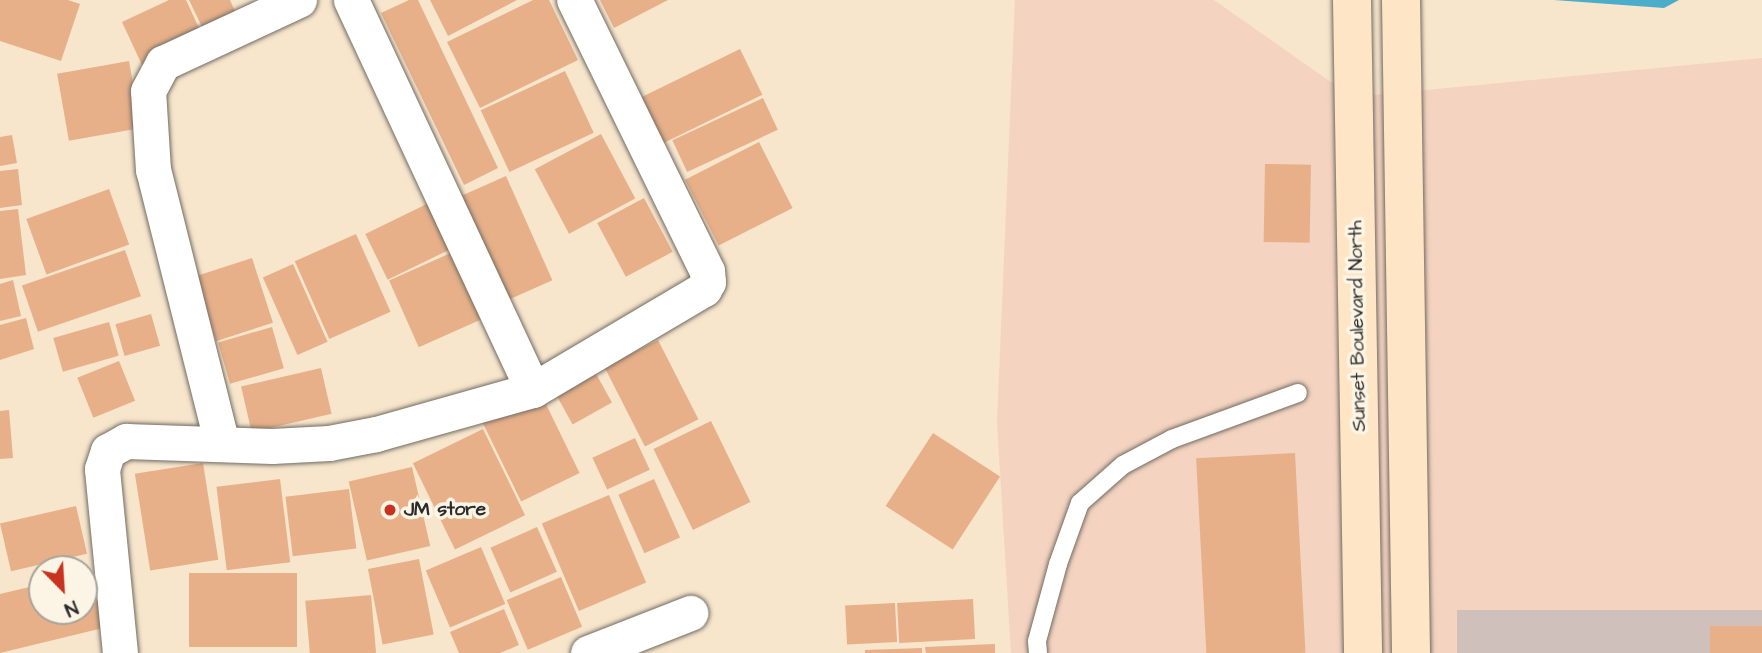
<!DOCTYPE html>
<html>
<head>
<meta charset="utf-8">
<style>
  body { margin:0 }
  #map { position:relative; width:1762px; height:653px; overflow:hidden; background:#f7e5cc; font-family:"Architects Daughter",sans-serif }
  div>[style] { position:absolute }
  .built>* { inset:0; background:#f4d3c0 }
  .industrial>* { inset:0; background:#d0c0bc; transform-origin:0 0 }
  .water>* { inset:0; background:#4badca }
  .building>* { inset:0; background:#e7b089; transform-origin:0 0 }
  .roads { filter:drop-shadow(0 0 2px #726c63) drop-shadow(0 0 2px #726c63) }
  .lane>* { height:18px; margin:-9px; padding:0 9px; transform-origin:9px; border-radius:9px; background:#fff }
  .street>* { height:35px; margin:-17.5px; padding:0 17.5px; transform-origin:17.5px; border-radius:17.5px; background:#fff }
  .secondary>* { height:38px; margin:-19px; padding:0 19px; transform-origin:19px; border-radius:19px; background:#fee5c5 }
  .dots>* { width:19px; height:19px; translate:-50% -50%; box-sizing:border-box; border:4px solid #fcf5e5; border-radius:50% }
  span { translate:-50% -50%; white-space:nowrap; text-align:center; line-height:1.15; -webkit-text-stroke:7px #fcf5e5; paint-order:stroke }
  .street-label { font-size:19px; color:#2b2b2b }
  .poi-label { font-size:19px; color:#2b2b2b; font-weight:700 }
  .left { translate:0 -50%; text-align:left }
  .north { position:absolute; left:28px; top:555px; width:70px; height:70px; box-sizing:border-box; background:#fcf5e5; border:2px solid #a8a49b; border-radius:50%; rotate:156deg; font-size:19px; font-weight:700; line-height:28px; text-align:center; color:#2b2b2b }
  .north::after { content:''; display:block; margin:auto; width:24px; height:32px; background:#c8321e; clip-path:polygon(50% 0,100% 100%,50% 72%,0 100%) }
</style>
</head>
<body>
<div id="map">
  <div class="built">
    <div style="clip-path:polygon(1015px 0,1214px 0,1352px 97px,1762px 58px,1762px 653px,1011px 653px,997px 422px)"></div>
  </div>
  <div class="industrial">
    <div style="left:1457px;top:610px;width:305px;height:43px"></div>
  </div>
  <div class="water">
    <div style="clip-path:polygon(1554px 0,1679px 0,1664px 8px)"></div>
  </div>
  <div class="building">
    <div style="clip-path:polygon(0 0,68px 0,80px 4px,61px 61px,0 41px)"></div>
    <div style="clip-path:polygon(169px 0,186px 0,203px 37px,142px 65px,122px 22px)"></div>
    <div style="clip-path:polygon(189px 0,230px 0,238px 18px,205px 33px)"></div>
    <div style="clip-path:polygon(409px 0,418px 0,498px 168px,464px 185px,381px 13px)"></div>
    <div style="clip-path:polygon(430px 0,517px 0,448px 36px)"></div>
    <div style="clip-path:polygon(533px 0,549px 0,578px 60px,480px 108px,447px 42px)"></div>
    <div style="clip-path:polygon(600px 0,668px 0,614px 28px)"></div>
    <div style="left:740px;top:49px;width:51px;height:111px;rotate:64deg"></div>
    <div style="left:129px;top:61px;width:68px;height:73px;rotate:80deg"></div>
    <div style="left:565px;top:71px;width:68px;height:93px;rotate:65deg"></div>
    <div style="left:763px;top:98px;width:35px;height:100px;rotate:65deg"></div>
    <div style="left:601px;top:134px;width:73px;height:75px;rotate:62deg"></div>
    <div style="clip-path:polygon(12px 135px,17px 163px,0 166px,0 137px)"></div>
    <div style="left:759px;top:142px;width:74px;height:83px;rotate:63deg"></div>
    <div style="left:1265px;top:164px;width:46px;height:78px;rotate:1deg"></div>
    <div style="clip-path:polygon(18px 169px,22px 205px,0 208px,0 171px)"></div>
    <div style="left:506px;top:176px;width:114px;height:53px;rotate:66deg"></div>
    <div style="left:109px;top:189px;width:59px;height:88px;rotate:70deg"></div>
    <div style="left:439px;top:198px;width:51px;height:82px;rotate:64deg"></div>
    <div style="left:644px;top:198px;width:61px;height:53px;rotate:62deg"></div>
    <div style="clip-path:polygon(18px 209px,26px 275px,0 279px,0 211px)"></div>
    <div style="left:356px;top:234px;width:85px;height:67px;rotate:66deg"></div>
    <div style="left:125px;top:250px;width:49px;height:109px;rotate:71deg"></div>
    <div style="left:453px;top:252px;width:73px;height:70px;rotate:66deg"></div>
    <div style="left:252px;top:258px;width:68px;height:60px;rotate:72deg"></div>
    <div style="left:293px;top:264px;width:85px;height:33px;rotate:66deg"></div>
    <div style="clip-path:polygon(13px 280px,21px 316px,0 321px,0 284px)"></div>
    <div style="left:151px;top:314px;width:33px;height:37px;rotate:74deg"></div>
    <div style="clip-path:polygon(26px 318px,34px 349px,0 360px,0 325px)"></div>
    <div style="left:109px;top:322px;width:35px;height:58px;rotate:74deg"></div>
    <div style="left:272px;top:327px;width:43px;height:56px;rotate:74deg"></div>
    <div style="left:658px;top:340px;width:89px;height:60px;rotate:63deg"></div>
    <div style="left:119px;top:361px;width:43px;height:45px;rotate:68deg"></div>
    <div style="left:321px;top:368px;width:47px;height:82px;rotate:77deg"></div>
    <div style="left:595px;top:372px;width:35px;height:45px;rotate:61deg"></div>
    <div style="left:541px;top:394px;width:88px;height:65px;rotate:64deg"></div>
    <div style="clip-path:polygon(9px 410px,13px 458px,0 459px,0 411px)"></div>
    <div style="left:711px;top:421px;width:90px;height:64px;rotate:64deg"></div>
    <div style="left:483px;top:429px;width:96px;height:78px;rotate:64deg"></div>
    <div style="left:933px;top:433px;width:80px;height:87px;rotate:33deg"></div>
    <div style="left:635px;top:438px;width:35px;height:47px;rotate:65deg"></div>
    <div style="left:1295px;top:453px;width:200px;height:99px;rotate:87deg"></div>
    <div style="left:203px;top:463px;width:98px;height:69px;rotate:81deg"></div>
    <div style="left:412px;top:467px;width:81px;height:65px;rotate:77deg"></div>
    <div style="left:280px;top:479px;width:84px;height:64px;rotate:83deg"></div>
    <div style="left:654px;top:479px;width:64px;height:39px;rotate:66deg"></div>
    <div style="left:349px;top:489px;width:60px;height:64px;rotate:83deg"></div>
    <div style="left:609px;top:495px;width:95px;height:73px;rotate:67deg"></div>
    <div style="left:76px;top:506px;width:49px;height:78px;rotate:77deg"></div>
    <div style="left:537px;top:527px;width:49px;height:51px;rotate:66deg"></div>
    <div style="left:481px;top:547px;width:62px;height:60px;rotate:67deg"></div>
    <div style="left:419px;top:559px;width:77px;height:52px;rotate:79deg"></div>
    <div style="clip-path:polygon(93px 571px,107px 627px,0 653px,0 594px,42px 584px,42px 611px,84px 611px,84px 574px)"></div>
    <div style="left:297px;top:573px;width:74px;height:108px;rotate:90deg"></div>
    <div style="left:561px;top:577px;width:54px;height:59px;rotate:67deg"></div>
    <div style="left:371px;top:595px;width:58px;height:66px;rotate:85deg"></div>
    <div style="left:973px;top:599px;width:40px;height:76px;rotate:87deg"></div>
    <div style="left:895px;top:603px;width:39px;height:50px;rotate:87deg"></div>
    <div style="clip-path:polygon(504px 609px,519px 645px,500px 653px,459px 653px,450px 632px)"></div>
    <div style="left:1762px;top:626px;width:27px;height:52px;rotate:90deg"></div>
    <div style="clip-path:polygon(995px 644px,995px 653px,926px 653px,925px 647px)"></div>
    <div style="clip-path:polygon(922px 648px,922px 653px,865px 653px,865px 650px)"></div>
  </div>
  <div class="roads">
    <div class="lane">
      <div style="left:1038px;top:653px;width:12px;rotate:-95deg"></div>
      <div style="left:1037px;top:641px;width:80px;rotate:-74.7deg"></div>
      <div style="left:1058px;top:564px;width:65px;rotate:-70.2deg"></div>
      <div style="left:1080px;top:503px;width:57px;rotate:-41.5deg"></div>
      <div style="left:1123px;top:465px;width:55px;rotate:-28deg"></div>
      <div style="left:1172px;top:439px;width:134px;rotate:-20.1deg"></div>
    </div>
    <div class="street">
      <div style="left:351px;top:0;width:430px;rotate:65deg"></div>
      <div style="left:222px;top:444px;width:283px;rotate:-104.1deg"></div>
      <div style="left:153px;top:170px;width:79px;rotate:-93.6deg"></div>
      <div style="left:148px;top:91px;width:32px;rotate:-62deg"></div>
      <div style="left:163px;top:63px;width:150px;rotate:-24.9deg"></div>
      <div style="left:120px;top:653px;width:185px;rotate:-95.6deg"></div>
      <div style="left:102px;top:469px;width:19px;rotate:-72deg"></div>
      <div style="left:108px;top:451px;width:21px;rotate:-29deg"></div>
      <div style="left:126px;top:441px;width:146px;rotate:2deg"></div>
      <div style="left:272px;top:446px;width:57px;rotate:-3deg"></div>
      <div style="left:329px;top:443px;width:48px;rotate:-10.8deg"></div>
      <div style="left:376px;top:434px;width:163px;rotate:-15.7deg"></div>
      <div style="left:533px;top:390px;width:199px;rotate:-30.6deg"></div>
      <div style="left:704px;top:289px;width:8px;rotate:-60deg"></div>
      <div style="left:708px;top:282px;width:11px;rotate:-95deg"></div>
      <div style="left:707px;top:271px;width:302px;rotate:-116.1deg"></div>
      <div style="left:588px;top:653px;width:110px;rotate:-21.4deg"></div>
    </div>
    <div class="secondary">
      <div style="left:1352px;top:0;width:653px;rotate:89.03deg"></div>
      <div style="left:1401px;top:0;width:653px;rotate:89.12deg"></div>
    </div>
  </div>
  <div class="dots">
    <div style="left:390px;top:510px;background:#c8321e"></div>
  </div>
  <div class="street-label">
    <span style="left:1358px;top:326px;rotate:-91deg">Sunset Boulevard North</span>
  </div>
  <div class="poi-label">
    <span class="left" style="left:404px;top:510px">JM store</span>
  </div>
  <div class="north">N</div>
</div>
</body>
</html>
